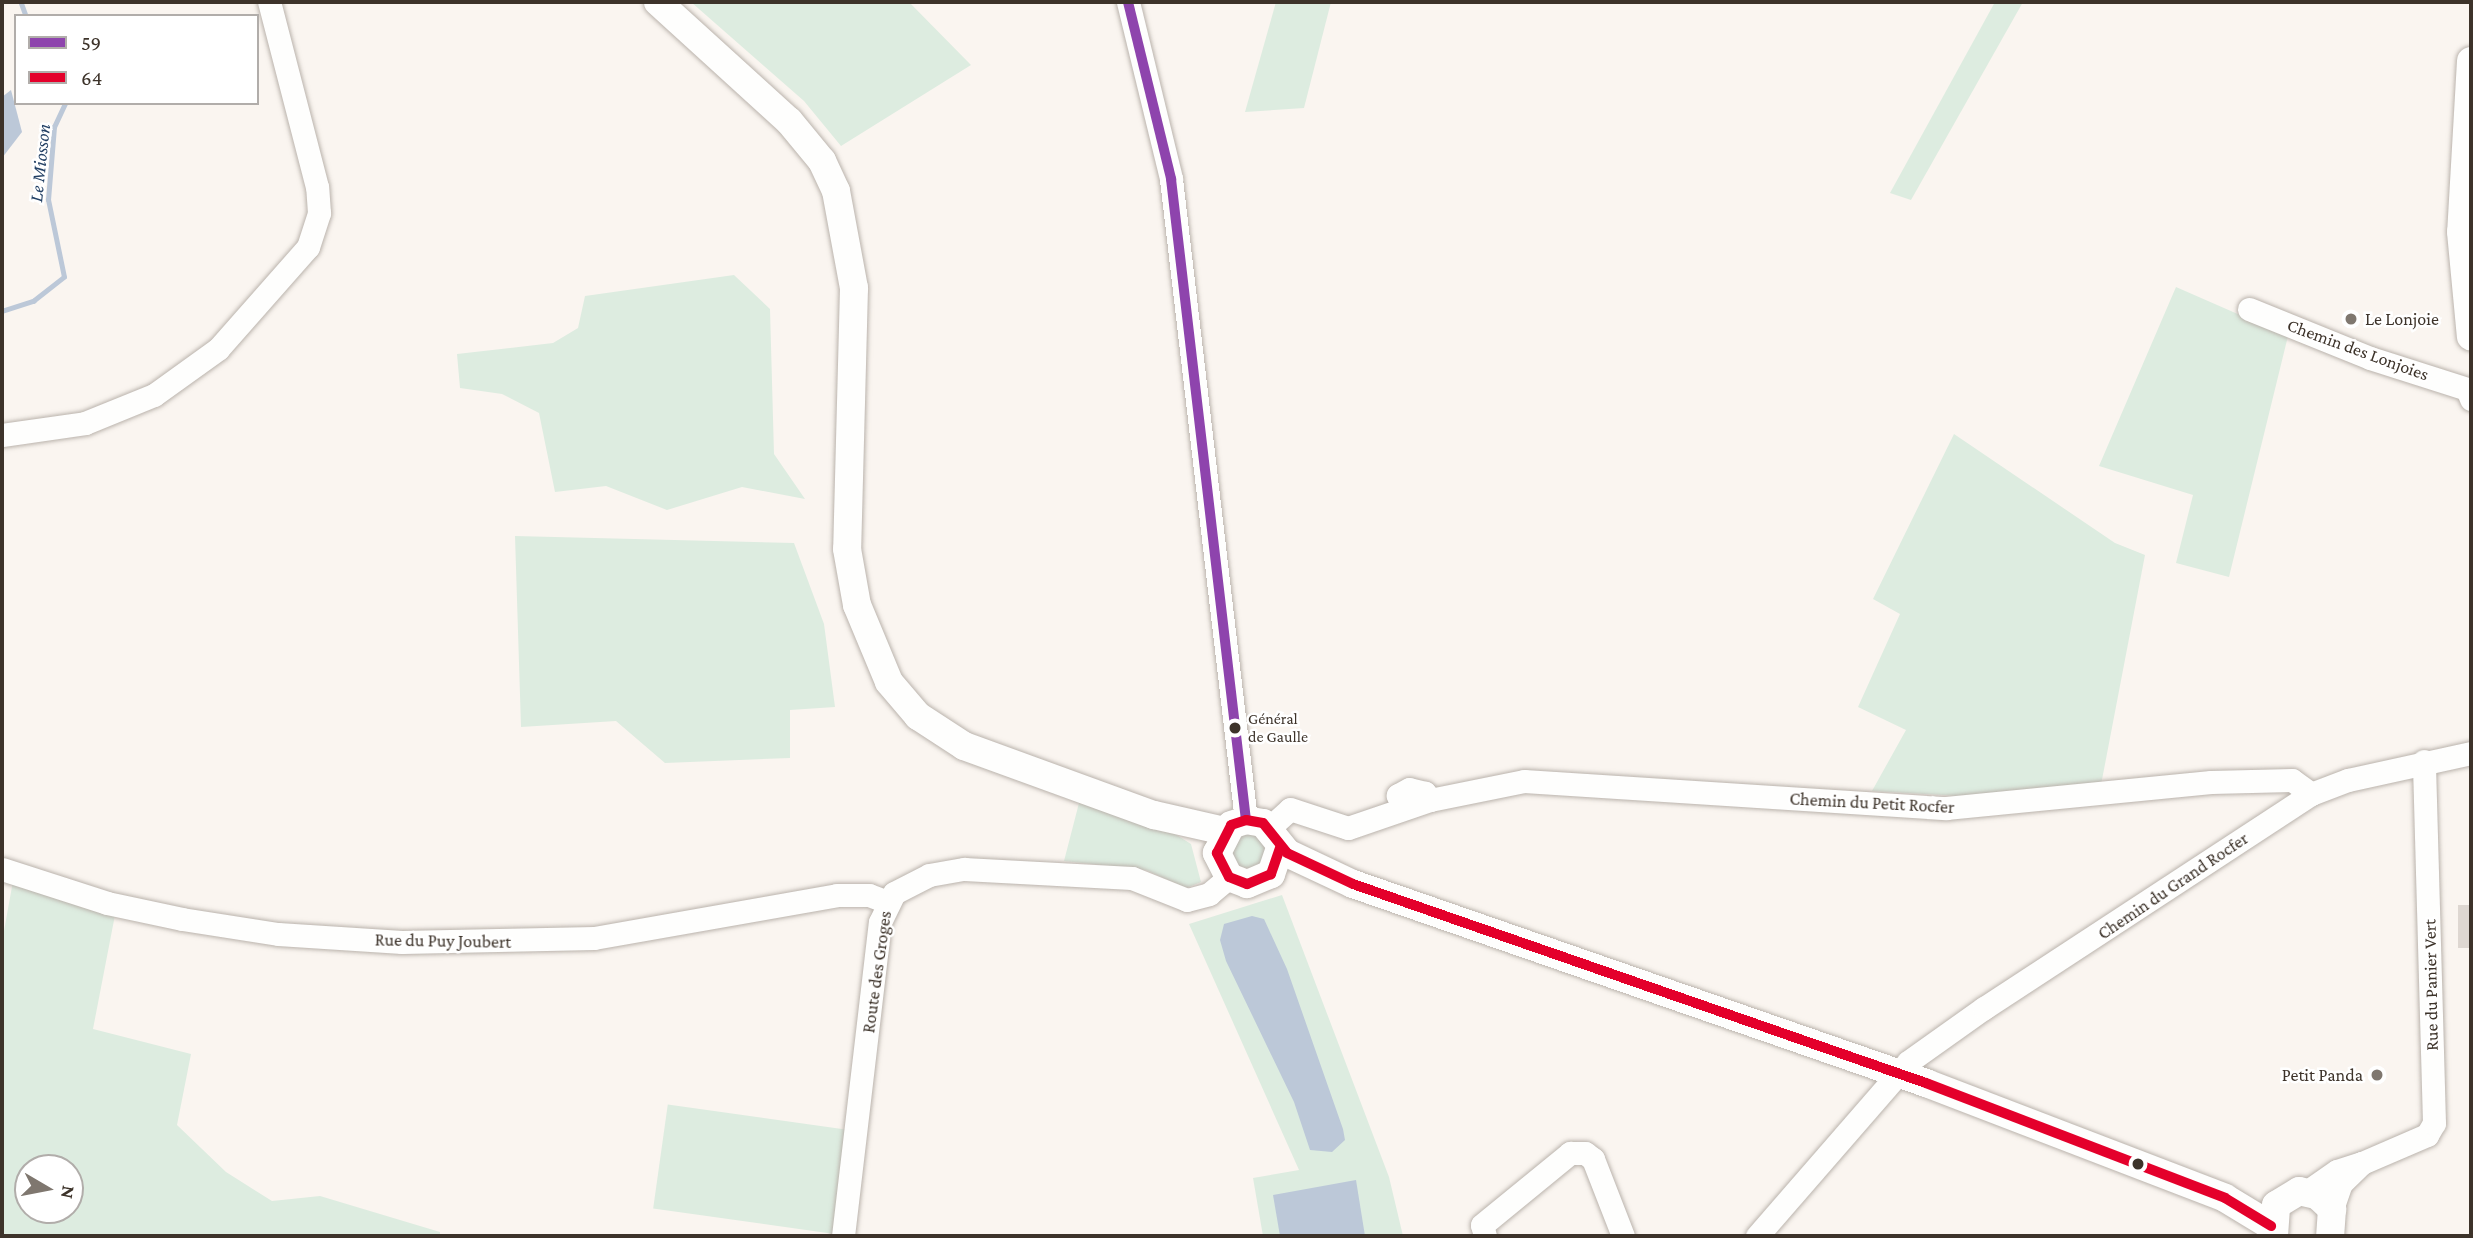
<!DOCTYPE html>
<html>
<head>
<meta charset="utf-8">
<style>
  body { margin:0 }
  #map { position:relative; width:2473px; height:1238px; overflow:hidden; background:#faf5f0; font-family:"Crimson Pro",serif }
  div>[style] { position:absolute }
  .green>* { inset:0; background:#ddece0; transform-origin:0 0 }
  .round { border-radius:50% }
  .water>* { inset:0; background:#bcc8d8 }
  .stream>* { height:4.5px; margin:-2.25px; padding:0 2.25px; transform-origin:2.25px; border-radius:2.25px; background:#bcc8d8 }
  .building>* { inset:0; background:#ded7d1; transform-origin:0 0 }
  .roads { filter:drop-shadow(0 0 2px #bab3ac) drop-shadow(0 0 2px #bab3ac) }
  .minor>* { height:23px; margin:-11.5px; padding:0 11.5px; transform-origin:11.5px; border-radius:11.5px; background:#fefefd }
  .major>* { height:28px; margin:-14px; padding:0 14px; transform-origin:14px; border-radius:14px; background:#fefefd }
  .bus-1>* { height:10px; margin:-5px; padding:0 5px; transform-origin:5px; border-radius:5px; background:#8e44ad }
  .bus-2>* { height:10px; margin:-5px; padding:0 5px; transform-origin:5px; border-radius:5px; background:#e4002b }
  .dots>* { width:19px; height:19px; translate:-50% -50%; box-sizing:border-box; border:4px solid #fff; border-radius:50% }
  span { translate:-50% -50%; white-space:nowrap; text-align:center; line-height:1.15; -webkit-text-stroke:5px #fff; paint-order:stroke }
  .bus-label { font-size:16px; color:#3d332a }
  .left { translate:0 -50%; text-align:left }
  .poi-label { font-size:18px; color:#3d332a }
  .right { translate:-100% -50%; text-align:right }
  .street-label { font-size:18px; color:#3d332a }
  .water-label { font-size:19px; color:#244165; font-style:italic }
  .frame { position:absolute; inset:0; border:4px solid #3d332a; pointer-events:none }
  .legend { position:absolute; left:14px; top:14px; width:245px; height:91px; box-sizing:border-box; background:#fff; border:2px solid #b1adaa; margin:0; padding:9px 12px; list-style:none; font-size:21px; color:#3d332a }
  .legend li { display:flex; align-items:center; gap:14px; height:35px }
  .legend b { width:35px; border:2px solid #b1adaa }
  .north { position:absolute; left:14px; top:1154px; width:70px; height:70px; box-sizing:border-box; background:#fff; border:2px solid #b1adaa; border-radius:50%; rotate:100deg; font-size:19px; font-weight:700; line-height:28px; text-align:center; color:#3d332a }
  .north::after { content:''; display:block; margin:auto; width:24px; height:32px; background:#7f776f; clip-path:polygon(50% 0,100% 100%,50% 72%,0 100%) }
</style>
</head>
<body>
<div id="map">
  <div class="green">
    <div style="clip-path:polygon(691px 2px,909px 2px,971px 65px,841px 146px,804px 101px)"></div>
    <div style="clip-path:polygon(1276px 2px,1331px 2px,1304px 108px,1245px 112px)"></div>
    <div style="clip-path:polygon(1995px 2px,2023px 2px,1911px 200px,1890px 193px)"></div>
    <div style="clip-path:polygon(734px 275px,770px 309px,774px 454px,805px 499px,742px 487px,667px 510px,606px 486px,555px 492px,539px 413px,502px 394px,460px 388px,457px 354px,553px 343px,578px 328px,585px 296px)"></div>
    <div style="clip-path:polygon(2176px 287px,2288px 336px,2229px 577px,2176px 563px,2193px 495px,2099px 466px)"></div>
    <div style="clip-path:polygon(1954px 434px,2115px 543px,2145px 555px,2101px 785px,1978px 797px,1872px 791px,1906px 730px,1858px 707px,1900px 614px,1873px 599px)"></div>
    <div style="clip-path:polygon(515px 536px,794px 543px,824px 624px,835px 707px,790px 710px,790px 758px,665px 763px,616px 721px,521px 727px)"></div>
    <div style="clip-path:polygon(1079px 803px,1175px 834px,1191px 844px,1201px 882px,1186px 888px,1146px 870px,1064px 861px)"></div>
    <div class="round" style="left:1231px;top:834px;width:34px;height:34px"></div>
    <div style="clip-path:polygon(evenodd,13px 881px,115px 915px,93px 1029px,191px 1054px,177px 1125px,226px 1172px,272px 1201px,320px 1196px,440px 1232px,440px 1236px,2px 1236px,2px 942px,13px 881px,28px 1168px,70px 1168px,70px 1210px,28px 1210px,28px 1168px)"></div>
    <div style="clip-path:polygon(1282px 895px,1389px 1177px,1403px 1236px,1263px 1236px,1253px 1178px,1299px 1170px,1189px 924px)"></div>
    <div style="left:849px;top:1130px;width:105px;height:183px;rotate:98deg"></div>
  </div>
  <div class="water">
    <div style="clip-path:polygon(11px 90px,22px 132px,2px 158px,2px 97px)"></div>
    <div style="clip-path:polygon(1252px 916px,1264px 919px,1287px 969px,1343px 1129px,1345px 1140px,1332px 1152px,1310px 1150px,1294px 1102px,1226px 961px,1220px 940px,1224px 924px)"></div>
    <div style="clip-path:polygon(1356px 1180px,1365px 1236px,1280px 1236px,1273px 1195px)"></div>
  </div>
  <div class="stream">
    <div style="left:21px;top:2px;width:15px;rotate:70deg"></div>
    <div style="left:2px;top:311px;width:33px;rotate:-18deg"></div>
    <div style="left:33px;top:301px;width:39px;rotate:-38deg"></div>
    <div style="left:64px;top:277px;width:79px;rotate:-101.7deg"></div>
    <div style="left:48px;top:200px;width:73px;rotate:-85.3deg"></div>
    <div style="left:54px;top:127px;width:26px;rotate:-65deg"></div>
  </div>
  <div class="building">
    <div style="left:2458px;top:905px;width:13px;height:43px"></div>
  </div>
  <div class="roads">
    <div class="minor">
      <div style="left:1128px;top:2px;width:182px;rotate:76.3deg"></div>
      <div style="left:1171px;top:179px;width:645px;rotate:83.33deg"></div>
      <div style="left:2249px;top:309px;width:131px;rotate:22deg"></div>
      <div style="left:2370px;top:358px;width:102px;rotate:17.7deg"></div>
      <div style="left:2467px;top:389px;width:11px;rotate:68deg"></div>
      <div style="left:2px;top:435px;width:84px;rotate:-8.2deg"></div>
      <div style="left:85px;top:423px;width:74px;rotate:-22.1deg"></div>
      <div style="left:154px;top:395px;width:79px;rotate:-35.7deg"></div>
      <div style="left:218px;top:349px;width:136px;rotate:-48.6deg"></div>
      <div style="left:308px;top:247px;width:36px;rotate:-72deg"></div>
      <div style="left:319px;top:213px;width:26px;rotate:-94deg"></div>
      <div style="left:317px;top:187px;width:191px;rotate:-104.5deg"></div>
      <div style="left:1430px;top:800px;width:96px;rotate:-11.4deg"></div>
      <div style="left:1524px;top:781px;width:423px;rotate:3.7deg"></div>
      <div style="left:1946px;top:808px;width:266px;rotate:-5.6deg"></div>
      <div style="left:2211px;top:782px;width:81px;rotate:-1.4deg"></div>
      <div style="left:2292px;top:780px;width:24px;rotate:36deg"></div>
      <div style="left:1269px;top:828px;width:28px;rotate:-42deg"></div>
      <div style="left:1290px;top:809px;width:61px;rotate:18.1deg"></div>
      <div style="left:1348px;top:828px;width:87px;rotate:-18.9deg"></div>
      <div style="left:1430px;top:800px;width:9px;rotate:-126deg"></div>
      <div style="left:1425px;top:793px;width:16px;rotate:-166deg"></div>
      <div style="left:1409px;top:789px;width:13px;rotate:151deg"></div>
      <div style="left:1398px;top:795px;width:13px;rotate:63deg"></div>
      <div style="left:2px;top:869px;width:110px;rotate:17.9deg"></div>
      <div style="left:107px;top:903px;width:77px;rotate:12deg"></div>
      <div style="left:182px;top:919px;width:97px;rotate:8.9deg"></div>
      <div style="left:278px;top:934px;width:124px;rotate:3.7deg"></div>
      <div style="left:402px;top:942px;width:192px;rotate:-1.2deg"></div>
      <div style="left:594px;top:938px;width:247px;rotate:-10deg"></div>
      <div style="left:837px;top:895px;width:32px"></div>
      <div style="left:869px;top:895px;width:19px;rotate:21deg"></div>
      <div style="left:2362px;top:1163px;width:71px;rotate:-23.3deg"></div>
      <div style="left:2427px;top:1135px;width:14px;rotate:-60deg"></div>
      <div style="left:2434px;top:1123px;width:362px;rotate:-91.6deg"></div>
      <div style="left:2308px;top:1191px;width:35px;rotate:-35deg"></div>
      <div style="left:2337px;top:1171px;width:26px;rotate:-18deg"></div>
      <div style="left:2362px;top:1163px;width:29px;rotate:136deg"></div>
      <div style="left:2341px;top:1183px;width:28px;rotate:109deg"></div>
      <div style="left:843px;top:1236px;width:316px;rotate:-83.3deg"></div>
      <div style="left:880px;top:922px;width:32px;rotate:-64deg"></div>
      <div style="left:894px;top:893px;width:39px;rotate:-27deg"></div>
      <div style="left:929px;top:875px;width:36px;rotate:-10deg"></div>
      <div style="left:964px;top:869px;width:168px;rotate:3.1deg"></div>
      <div style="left:1132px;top:878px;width:59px;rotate:21.8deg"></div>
      <div style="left:1187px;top:900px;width:23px;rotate:-15deg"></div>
      <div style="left:1209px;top:894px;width:26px;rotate:-40deg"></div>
      <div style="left:1485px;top:1236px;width:11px;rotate:-105deg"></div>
      <div style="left:1482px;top:1225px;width:114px;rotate:-39.3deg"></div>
      <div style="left:1570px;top:1153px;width:15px"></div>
      <div style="left:1585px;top:1153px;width:10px;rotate:37deg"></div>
      <div style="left:1593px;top:1159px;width:83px;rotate:68.7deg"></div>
      <div style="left:1757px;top:1236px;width:230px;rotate:-49deg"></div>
      <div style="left:1908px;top:1062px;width:93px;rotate:-35.4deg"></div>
      <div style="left:1984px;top:1008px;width:391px;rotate:-33.2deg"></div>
      <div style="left:2311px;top:794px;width:40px;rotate:-21deg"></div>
      <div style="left:2348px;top:780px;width:126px;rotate:-12.4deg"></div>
    </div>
    <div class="major">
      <div style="left:658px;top:2px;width:177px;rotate:42.3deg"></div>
      <div style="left:789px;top:121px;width:52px;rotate:50.5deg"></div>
      <div style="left:822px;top:161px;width:33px;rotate:65deg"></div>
      <div style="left:836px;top:191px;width:99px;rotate:79.5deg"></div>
      <div style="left:854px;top:288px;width:261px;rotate:91.5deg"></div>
      <div style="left:847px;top:549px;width:57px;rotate:79.9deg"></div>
      <div style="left:857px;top:605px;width:83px;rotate:67.4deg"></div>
      <div style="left:889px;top:682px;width:45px;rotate:49.5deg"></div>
      <div style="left:918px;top:716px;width:55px;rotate:33.1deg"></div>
      <div style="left:964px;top:746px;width:202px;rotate:20deg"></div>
      <div style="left:1154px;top:815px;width:73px;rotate:12.7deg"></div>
      <div style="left:2471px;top:61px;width:171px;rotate:93.3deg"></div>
      <div style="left:2461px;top:232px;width:105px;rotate:84.6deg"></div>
      <div style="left:1280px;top:848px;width:28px;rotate:109deg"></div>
      <div style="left:1271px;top:874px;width:26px;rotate:157deg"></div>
      <div style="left:1247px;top:884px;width:19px;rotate:-159deg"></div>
      <div style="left:1229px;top:877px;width:27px;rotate:-117deg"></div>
      <div style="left:1217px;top:853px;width:31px;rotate:-63deg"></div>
      <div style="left:1231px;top:825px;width:16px;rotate:-18deg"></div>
      <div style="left:1246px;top:820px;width:17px;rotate:10deg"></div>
      <div style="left:1263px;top:823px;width:38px;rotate:51deg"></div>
      <div style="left:1287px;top:853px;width:73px;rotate:25.2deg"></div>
      <div style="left:1353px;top:884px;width:607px;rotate:19.15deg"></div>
      <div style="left:1926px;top:1083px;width:320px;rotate:21deg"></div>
      <div style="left:2225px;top:1198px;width:54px;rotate:31.3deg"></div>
      <div style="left:2274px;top:1236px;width:31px;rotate:-86deg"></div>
      <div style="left:2276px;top:1205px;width:27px;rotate:-31deg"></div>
      <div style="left:2299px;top:1191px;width:18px;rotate:13deg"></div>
      <div style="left:2317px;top:1195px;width:21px;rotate:43deg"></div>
      <div style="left:2332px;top:1209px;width:27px;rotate:94deg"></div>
    </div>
  </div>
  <div class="bus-1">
    <div style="left:1128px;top:2px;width:182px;rotate:76.3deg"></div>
    <div style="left:1171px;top:179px;width:645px;rotate:83.33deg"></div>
  </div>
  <div class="bus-2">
    <div style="left:1280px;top:848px;width:28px;rotate:109deg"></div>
    <div style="left:1271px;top:874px;width:26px;rotate:157deg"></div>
    <div style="left:1247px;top:884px;width:19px;rotate:-159deg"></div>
    <div style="left:1229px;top:877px;width:27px;rotate:-117deg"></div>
    <div style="left:1217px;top:853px;width:31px;rotate:-63deg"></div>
    <div style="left:1231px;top:825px;width:16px;rotate:-18deg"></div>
    <div style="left:1246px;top:820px;width:17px;rotate:10deg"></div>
    <div style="left:1263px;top:823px;width:38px;rotate:51deg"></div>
    <div style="left:1287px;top:853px;width:73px;rotate:25.2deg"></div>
    <div style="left:1353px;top:884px;width:607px;rotate:19.15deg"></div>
    <div style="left:1926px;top:1083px;width:320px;rotate:21deg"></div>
    <div style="left:2225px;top:1198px;width:54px;rotate:31.3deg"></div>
  </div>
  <div class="dots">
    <div style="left:2351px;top:319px;background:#7f776f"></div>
    <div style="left:1235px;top:728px;background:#3d332a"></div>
    <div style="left:2377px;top:1075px;background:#7f776f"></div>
    <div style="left:2138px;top:1164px;background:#3d332a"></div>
  </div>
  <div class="bus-label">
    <span class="left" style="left:1248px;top:728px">Général<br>de Gaulle</span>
  </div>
  <div class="poi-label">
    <span class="left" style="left:2365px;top:319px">Le Lonjoie</span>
    <span class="right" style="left:2363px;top:1075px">Petit Panda</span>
  </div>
  <div class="street-label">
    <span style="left:2358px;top:350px;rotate:20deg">Chemin des Lonjoies</span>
    <span style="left:1872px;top:803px;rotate:3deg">Chemin du Petit Rocfer</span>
    <span style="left:2173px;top:886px;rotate:-34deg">Chemin du Grand Rocfer</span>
    <span style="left:443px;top:941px;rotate:1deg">Rue du Puy Joubert</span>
    <span style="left:877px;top:972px;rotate:-82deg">Route des Groges</span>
    <span style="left:2431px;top:985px;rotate:-91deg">Rue du Panier Vert</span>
  </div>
  <div class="water-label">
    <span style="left:40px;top:163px;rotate:-84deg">Le Miosson</span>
  </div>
  <div class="frame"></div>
  <ul class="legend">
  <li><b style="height:9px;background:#8e44ad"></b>59</li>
  <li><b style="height:9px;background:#e4002b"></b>64</li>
  </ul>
  <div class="north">N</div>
</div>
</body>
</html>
